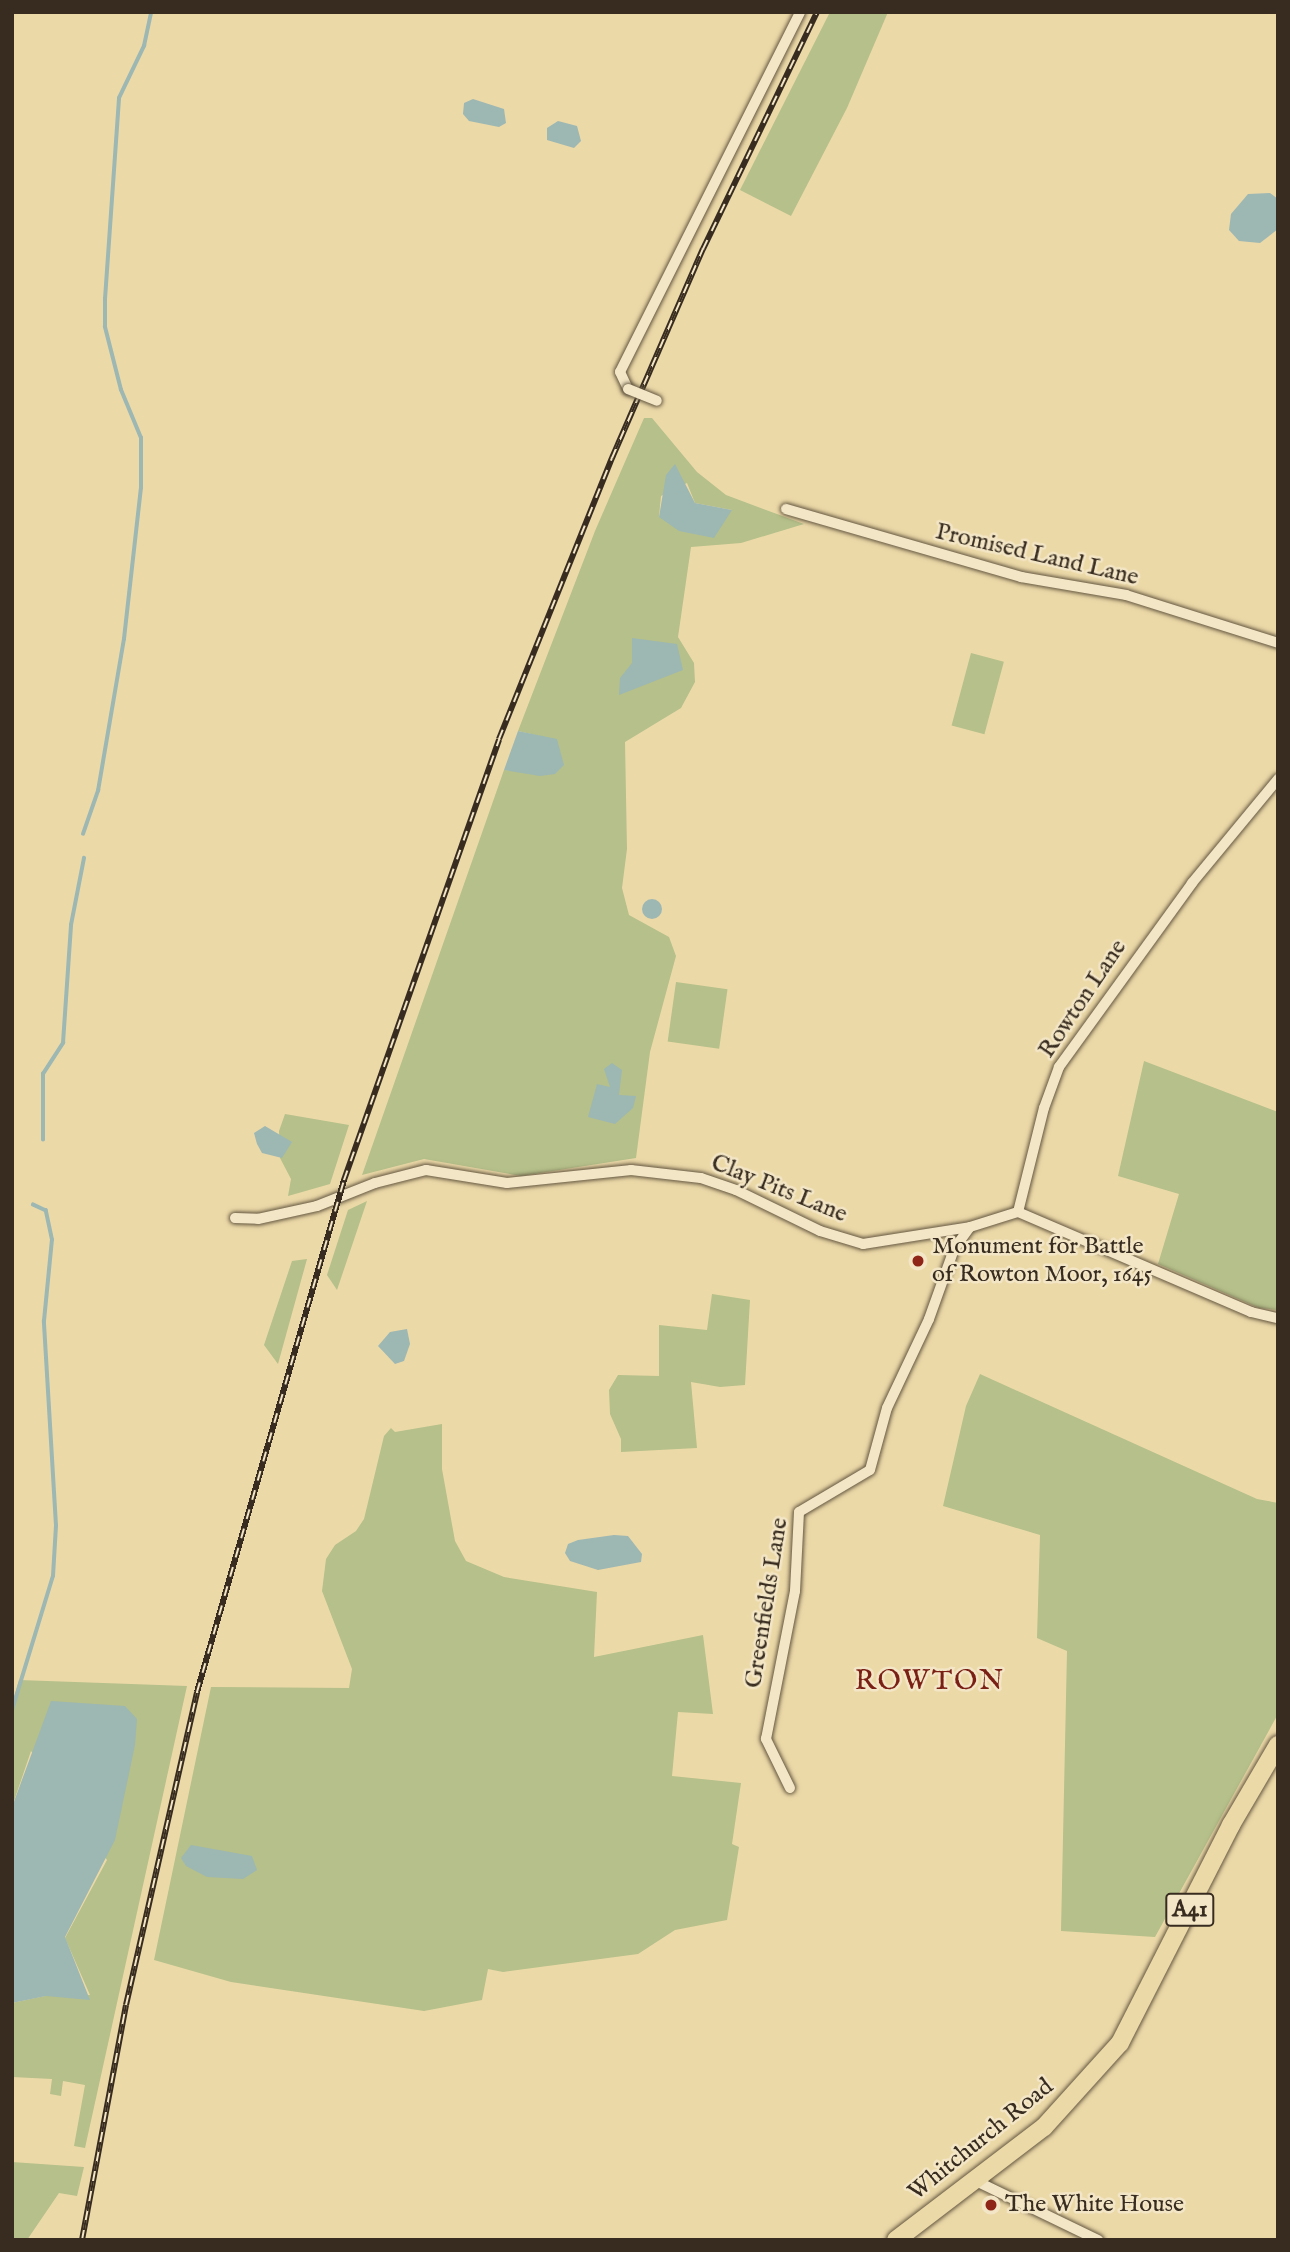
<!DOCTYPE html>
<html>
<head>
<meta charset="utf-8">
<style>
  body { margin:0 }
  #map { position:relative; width:1290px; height:2252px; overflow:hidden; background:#ecd9a8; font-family:"IM FELL English",serif }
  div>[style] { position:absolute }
  .green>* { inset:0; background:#b5c08a; transform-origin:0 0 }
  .water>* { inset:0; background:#9db7b3 }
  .round { border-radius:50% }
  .stream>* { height:3.5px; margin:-1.75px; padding:0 1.75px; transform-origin:1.75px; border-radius:1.75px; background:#9db7b3 }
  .roads { filter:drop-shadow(0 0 2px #645741) drop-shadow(0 0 2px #645741) }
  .minor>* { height:10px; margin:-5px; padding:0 5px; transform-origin:5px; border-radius:5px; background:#f3e6c6 }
  .highway>* { height:18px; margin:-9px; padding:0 9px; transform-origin:9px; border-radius:9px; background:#ecd9a8 }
  .rail>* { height:6px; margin-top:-3px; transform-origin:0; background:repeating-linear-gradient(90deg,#f3e6c6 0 10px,#372c1f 0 20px); box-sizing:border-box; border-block:2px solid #372c1f }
  .bridges { filter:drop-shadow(0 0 2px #645741) drop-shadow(0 0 2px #645741) }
  .minor-bridge>* { height:10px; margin:-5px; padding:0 5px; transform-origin:5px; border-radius:5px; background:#f3e6c6 }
  .dots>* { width:19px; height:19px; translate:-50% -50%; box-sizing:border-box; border:4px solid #f3e6c6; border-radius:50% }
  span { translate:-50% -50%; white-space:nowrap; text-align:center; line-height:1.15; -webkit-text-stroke:5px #f3e6c6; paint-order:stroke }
  .shield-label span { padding:2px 5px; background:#f3e6c6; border:2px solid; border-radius:5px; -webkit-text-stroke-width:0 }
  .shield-label { font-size:23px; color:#372c1f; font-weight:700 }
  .street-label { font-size:24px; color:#372c1f }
  .poi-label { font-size:24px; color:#372c1f }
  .left { translate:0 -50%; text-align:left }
  .quarter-label { font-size:28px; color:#7a1f14; letter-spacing:2px }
  .frame { position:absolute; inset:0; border:14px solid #372c1f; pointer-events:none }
</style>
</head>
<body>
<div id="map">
  <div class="green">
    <div style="clip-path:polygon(830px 12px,888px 12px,847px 108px,791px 216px,740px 190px)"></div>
    <div style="clip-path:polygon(evenodd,644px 418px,652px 418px,697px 472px,726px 495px,804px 524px,741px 543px,691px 547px,678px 637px,694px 663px,695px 682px,681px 708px,625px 742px,627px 849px,622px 888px,629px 915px,669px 937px,676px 956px,650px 1052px,636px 1158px,521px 1176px,424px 1159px,362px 1175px,504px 770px,548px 773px,557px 740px,518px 731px,595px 531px,644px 418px,687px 483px,695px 503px,732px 510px,659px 517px,661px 496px,687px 483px)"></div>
    <div style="left:971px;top:653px;width:34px;height:75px;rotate:15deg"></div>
    <div style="left:676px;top:982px;width:52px;height:60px;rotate:8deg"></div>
    <div style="clip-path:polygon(1144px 1061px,1278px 1112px,1278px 1310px,1259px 1308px,1158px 1264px,1179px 1194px,1118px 1176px)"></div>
    <div style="clip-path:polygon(285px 1114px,349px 1125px,330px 1184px,288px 1196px,291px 1179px,280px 1158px,279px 1131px)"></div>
    <div style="clip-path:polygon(367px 1201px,337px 1290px,327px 1275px,348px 1210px)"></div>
    <div style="clip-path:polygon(307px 1259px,278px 1364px,264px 1345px,292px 1261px)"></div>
    <div style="clip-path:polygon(712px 1294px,750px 1300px,745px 1385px,720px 1387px,691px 1382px,697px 1448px,621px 1452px,621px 1439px,610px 1414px,609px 1390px,618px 1375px,659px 1376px,659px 1325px,707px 1330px)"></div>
    <div style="clip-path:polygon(980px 1374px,1257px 1499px,1278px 1503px,1278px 1714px,1155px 1937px,1061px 1931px,1067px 1651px,1037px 1638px,1040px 1535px,943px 1506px,966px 1406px)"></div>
    <div style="clip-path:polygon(442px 1424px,442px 1469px,455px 1541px,466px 1561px,504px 1577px,597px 1592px,594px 1657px,703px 1635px,713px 1714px,678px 1712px,672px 1776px,741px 1783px,732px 1844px,739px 1847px,727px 1920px,675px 1930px,638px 1954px,503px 1972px,488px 1969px,482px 2000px,424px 2011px,231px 1982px,154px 1960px,211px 1687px,349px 1688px,352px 1669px,322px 1591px,326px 1559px,335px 1545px,356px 1531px,364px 1519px,384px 1436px,391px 1428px,395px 1432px)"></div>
    <div style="clip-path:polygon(19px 1680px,187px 1686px,85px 2148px,74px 2146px,85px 2085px,63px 2081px,61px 2096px,50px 2094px,52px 2079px,12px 2077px,12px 2003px,45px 1996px,90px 1995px,65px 1938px,107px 1860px,31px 1751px,12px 1807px,12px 1705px)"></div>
    <div style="clip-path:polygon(12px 2162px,84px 2167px,77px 2196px,59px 2193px,27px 2240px,12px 2240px)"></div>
  </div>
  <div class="water">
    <div style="clip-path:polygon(473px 99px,504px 109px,506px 123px,499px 127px,469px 121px,463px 114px,464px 103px)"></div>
    <div style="clip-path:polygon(558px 121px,577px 126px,581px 141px,574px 148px,547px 140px,547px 128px)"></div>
    <div style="clip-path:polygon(1270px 193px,1278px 199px,1278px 229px,1260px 243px,1239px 241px,1229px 230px,1231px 214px,1248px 194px)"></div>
    <div style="clip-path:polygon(675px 464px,695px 503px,732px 510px,714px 538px,679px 531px,659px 517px,666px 475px)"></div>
    <div style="clip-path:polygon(632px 638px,677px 644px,683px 670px,619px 695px,620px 678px,632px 663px)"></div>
    <div style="clip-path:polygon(518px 731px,557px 739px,564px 765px,555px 774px,540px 776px,504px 770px)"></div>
    <div class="round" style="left:642px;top:899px;width:20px;height:20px"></div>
    <div style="clip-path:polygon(612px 1063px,622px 1070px,619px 1095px,636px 1096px,633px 1108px,615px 1124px,588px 1117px,597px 1084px,610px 1087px,604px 1069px)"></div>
    <div style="clip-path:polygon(265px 1126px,292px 1142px,282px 1158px,262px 1153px,257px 1144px,254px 1133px)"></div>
    <div style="clip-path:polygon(407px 1329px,410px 1344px,404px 1361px,395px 1364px,378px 1346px,390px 1332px)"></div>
    <div style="clip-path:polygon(614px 1535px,628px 1536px,642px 1554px,641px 1562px,598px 1570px,570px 1561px,565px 1553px,568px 1544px,578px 1540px)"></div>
    <div style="clip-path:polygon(51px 1701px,125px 1706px,137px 1719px,135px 1745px,115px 1840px,65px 1937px,90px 2000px,46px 1996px,12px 2003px,12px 1807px)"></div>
    <div style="clip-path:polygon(191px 1845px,252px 1856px,257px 1870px,243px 1879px,207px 1877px,186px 1866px,181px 1858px)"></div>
  </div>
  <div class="stream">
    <div style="left:83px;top:834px;width:46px;rotate:-70.8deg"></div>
    <div style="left:98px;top:791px;width:154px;rotate:-80.3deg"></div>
    <div style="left:124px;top:639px;width:152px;rotate:-83.6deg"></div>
    <div style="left:141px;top:488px;width:50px;rotate:-90deg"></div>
    <div style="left:141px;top:438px;width:52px;rotate:-112.6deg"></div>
    <div style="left:121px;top:390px;width:65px;rotate:-104.3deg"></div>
    <div style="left:105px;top:327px;width:28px;rotate:-90deg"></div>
    <div style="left:105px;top:299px;width:201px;rotate:-86deg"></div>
    <div style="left:119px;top:98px;width:58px;rotate:-64.3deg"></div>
    <div style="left:144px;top:46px;width:35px;rotate:-78deg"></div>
    <div style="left:43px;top:1140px;width:66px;rotate:-90deg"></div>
    <div style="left:43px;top:1074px;width:37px;rotate:-57deg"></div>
    <div style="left:63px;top:1043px;width:118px;rotate:-86.1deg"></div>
    <div style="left:71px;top:925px;width:68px;rotate:-79deg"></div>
    <div style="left:12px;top:1710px;width:140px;rotate:-73deg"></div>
    <div style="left:53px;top:1576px;width:50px;rotate:-86.6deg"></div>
    <div style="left:56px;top:1526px;width:205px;rotate:-93.4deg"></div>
    <div style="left:44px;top:1321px;width:81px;rotate:-84.4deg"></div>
    <div style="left:52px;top:1240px;width:30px;rotate:-102deg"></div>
    <div style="left:46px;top:1211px;width:14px;rotate:-155deg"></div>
  </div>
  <div class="roads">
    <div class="minor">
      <div style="left:628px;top:389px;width:19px;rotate:-115deg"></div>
      <div style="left:620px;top:372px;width:402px;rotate:-63.4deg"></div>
      <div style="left:786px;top:509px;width:245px;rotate:16.1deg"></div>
      <div style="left:1021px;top:577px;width:107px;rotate:9.7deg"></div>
      <div style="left:1126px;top:595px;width:159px;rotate:17.5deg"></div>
      <div style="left:1018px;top:1212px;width:107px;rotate:-76deg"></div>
      <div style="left:1044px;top:1108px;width:44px;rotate:-69.9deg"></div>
      <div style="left:1059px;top:1067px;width:227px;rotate:-54.1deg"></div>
      <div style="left:1192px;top:883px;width:135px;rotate:-50.4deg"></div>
      <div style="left:1018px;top:1212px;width:254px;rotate:23.2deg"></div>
      <div style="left:1251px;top:1312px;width:28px;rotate:13deg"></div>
      <div style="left:235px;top:1218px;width:23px;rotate:2deg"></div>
      <div style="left:258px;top:1219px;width:60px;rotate:-12.4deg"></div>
      <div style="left:317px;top:1206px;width:62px;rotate:-21.6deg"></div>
      <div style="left:375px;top:1183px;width:53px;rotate:-14.3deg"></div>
      <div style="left:426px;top:1170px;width:82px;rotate:9.1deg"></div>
      <div style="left:507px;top:1183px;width:125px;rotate:-6deg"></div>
      <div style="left:631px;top:1170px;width:70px;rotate:6.5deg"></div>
      <div style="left:701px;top:1178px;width:37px;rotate:19deg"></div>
      <div style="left:736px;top:1190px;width:93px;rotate:26deg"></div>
      <div style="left:820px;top:1231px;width:45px;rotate:16.8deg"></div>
      <div style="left:863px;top:1244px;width:108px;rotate:-9deg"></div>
      <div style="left:970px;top:1227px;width:50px;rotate:-17.4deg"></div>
      <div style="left:790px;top:1788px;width:55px;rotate:-116.1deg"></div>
      <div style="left:766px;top:1739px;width:151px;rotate:-78.9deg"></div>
      <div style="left:795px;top:1591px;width:79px;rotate:-87.1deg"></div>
      <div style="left:799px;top:1512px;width:82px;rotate:-30.6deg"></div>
      <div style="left:870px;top:1470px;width:64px;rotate:-74.7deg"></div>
      <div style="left:887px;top:1408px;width:98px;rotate:-64.7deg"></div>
      <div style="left:929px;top:1319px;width:74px;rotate:-70.3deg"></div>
      <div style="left:954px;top:1249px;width:27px;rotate:-54deg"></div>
      <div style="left:976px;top:2181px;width:136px;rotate:25.8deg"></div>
    </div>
    <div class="highway">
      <div style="left:896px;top:2240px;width:186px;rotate:-37.4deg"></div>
      <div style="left:1044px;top:2127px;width:113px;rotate:-47.9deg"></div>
      <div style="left:1120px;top:2043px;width:245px;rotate:-63deg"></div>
      <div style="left:1231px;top:1825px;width:93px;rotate:-59.6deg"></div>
    </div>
  </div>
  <div class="rail">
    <div style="left:82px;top:2240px;width:239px;rotate:-79.4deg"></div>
    <div style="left:126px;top:2005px;width:321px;rotate:-77.2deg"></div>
    <div style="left:197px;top:1692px;width:533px;rotate:-73.98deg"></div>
    <div style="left:344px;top:1180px;width:467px;rotate:-70.6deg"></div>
    <div style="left:499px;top:739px;width:303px;rotate:-68.1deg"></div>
    <div style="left:612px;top:458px;width:228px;rotate:-66.5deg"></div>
    <div style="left:703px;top:249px;width:263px;rotate:-64.3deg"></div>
  </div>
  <div class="bridges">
    <div class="minor-bridge">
      <div style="left:628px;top:389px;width:31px;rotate:22deg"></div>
    </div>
  </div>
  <div class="dots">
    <div style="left:918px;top:1261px;background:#8f2418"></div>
    <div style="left:991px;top:2205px;background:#8f2418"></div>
  </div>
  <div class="shield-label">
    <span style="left:1190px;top:1910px">A41</span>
  </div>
  <div class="street-label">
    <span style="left:1037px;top:555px;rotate:13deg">Promised Land Lane</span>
    <span style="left:1083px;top:999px;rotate:-56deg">Rowton Lane</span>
    <span style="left:779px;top:1189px;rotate:22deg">Clay Pits Lane</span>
    <span style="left:767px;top:1603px;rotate:-81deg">Greenfields Lane</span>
    <span style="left:981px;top:2140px;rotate:-39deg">Whitchurch Road</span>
  </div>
  <div class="poi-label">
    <span class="left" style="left:932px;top:1261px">Monument for Battle<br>of Rowton Moor, 1645</span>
    <span class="left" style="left:1005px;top:2205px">The White House</span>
  </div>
  <div class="quarter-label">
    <span style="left:930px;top:1682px">ROWTON</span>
  </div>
  <div class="frame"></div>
</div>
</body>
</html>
